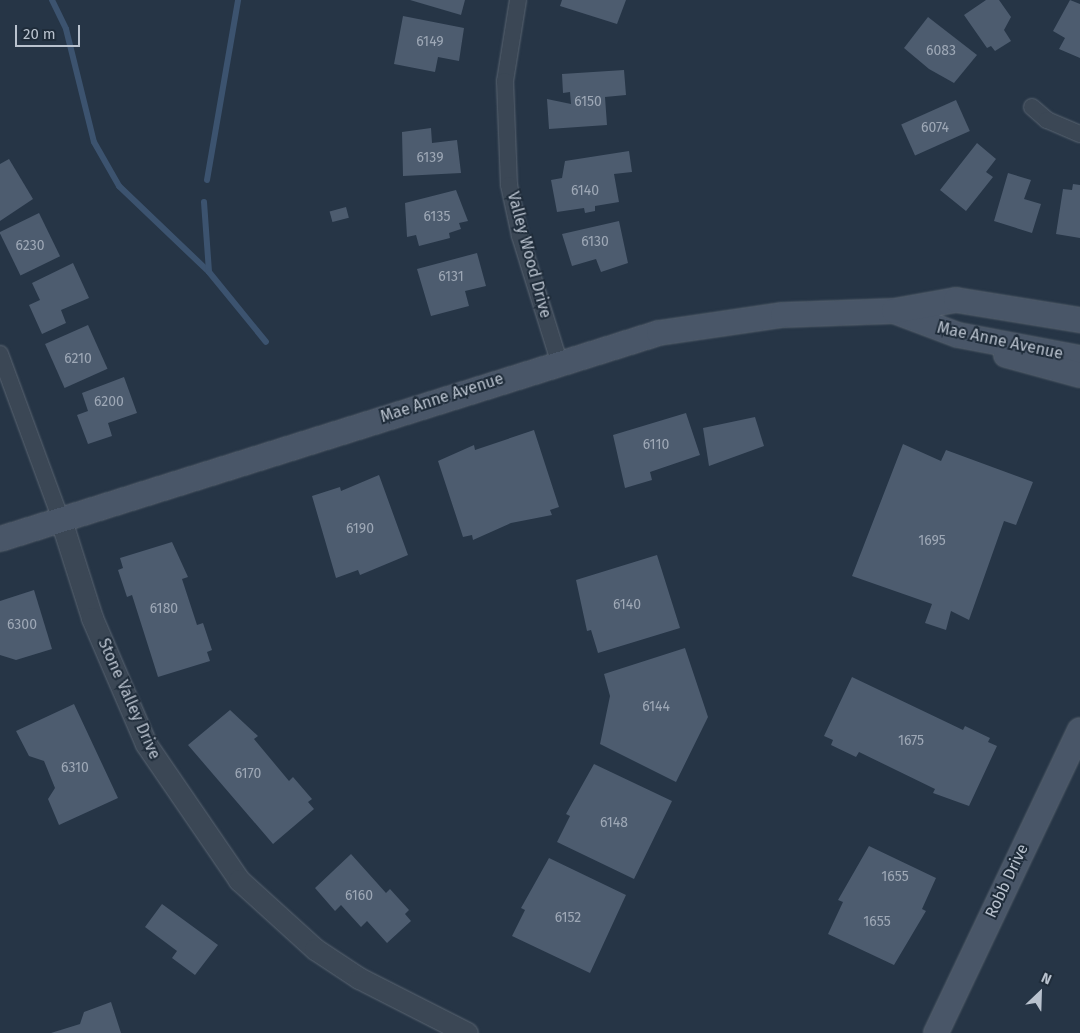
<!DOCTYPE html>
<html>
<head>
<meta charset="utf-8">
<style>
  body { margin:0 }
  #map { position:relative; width:1080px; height:1033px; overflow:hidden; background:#263546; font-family:"Fira Sans",sans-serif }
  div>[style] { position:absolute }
  .stream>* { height:6px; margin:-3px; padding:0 3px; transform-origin:3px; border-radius:3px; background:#3c536f }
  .building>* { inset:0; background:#4d5c6f; transform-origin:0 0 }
  .roads { filter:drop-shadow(0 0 1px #5a6572) drop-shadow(0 0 1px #5a6572) }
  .minor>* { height:16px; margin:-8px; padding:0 8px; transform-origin:8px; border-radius:8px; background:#3b4755 }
  .tertiary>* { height:21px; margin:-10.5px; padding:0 10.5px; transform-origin:10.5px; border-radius:10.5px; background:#3b4755 }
  .secondary>* { height:24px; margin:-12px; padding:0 12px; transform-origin:12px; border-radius:12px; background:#495668 }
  span { translate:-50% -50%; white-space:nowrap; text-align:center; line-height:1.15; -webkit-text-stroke:4px #1f2c3a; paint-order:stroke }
  .number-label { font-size:14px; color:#9ea8b6 }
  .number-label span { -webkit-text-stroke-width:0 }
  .street-label { font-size:16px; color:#b9c2ce }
  .north { position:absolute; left:1015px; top:968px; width:50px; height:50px; -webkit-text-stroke:4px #1f2c3a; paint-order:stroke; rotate:24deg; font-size:14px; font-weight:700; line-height:20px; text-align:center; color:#b9c2ce }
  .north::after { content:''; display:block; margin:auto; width:18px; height:22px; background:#b9c2ce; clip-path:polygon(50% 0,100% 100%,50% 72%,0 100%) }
  .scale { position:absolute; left:15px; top:25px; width:65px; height:22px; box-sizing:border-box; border:2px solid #b9c2ce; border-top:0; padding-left:6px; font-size:15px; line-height:18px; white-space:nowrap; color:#b9c2ce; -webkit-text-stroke:4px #1f2c3a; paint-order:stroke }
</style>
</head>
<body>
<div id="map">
  <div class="stream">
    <div style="left:52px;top:0;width:32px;rotate:64deg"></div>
    <div style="left:66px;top:29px;width:116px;rotate:76.1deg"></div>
    <div style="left:94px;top:142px;width:51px;rotate:60.4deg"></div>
    <div style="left:119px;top:186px;width:124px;rotate:43.7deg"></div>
    <div style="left:207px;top:180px;width:183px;rotate:-80.2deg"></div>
    <div style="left:204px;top:202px;width:70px;rotate:85.9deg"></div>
    <div style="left:209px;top:272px;width:90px;rotate:50.8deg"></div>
  </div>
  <div class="building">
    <div style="clip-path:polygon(410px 0,465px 0,461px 15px)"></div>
    <div style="clip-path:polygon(562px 0,626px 0,617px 24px,560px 6px)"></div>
    <div style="clip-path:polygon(986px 0,999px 0,1011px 17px,1004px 30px,1011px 41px,995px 51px,991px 46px,987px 48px,964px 15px)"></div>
    <div style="clip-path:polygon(1070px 0,1080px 4px,1080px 58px,1059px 49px,1065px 38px,1053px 31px)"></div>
    <div style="clip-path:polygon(403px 16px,464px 28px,459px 61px,438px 57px,435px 72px,394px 64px)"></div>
    <div style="clip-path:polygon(928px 17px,977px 55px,954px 83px,929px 69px,904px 48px)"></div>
    <div style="clip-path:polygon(624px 70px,626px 95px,605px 97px,607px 125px,549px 129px,547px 99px,571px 104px,570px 92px,563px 93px,562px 74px)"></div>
    <div style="left:956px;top:100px;width:34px;height:60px;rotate:66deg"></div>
    <div style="clip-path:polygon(431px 128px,432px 143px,457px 140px,461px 173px,403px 176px,402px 132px)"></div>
    <div style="clip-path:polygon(977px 143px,996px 159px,986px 172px,993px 177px,966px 211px,940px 190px)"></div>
    <div style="clip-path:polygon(629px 151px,632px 172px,614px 174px,619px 202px,595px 206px,595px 211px,585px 213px,584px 208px,557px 212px,551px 180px,562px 178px,565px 161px)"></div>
    <div style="clip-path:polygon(9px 159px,33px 199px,0 221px,0 164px)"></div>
    <div style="clip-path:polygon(1008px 173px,1031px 180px,1024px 199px,1041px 204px,1032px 233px,994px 221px)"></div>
    <div style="clip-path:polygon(1073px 184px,1080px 185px,1080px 238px,1056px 234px,1063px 189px,1072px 190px)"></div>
    <div style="clip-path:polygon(456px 190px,468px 221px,459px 223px,461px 229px,449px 233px,450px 238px,419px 246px,416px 235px,407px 237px,405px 203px)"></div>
    <div style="left:346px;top:207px;width:11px;height:17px;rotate:75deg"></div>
    <div style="left:39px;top:213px;width:48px;height:44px;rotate:64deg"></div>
    <div style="clip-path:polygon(619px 221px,628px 263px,601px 272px,596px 259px,572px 266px,562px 234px)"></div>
    <div style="clip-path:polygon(477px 253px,486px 286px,465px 291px,469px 306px,431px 316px,417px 269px)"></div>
    <div style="clip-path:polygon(73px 263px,89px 298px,61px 310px,66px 323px,42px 334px,29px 305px,40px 300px,32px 283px)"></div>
    <div style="left:88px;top:325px;width:48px;height:47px;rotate:66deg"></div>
    <div style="clip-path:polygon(124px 377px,137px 413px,108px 423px,112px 436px,88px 444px,77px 415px,88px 411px,82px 393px)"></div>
    <div style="clip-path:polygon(686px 413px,700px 455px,650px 472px,652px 480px,625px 488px,613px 435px)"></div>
    <div style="clip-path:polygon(755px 417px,764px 446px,709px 466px,703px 428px)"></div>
    <div style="clip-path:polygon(534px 430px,559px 507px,550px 510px,552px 515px,511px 523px,473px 540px,472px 535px,463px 537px,438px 461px,474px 445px,475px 450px)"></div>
    <div style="clip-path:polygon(903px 444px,941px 461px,946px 450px,1033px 482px,1016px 525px,1004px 521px,969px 620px,951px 611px,946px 630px,925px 623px,932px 604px,852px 576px)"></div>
    <div style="clip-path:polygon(379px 475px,408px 555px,360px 575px,358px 570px,336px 578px,312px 496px,340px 487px,341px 491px)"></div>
    <div style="clip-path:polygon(172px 542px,188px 577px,182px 579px,197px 625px,203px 623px,212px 650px,207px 652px,210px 661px,158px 677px,132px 595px,127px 597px,118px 570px,123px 568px,120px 558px)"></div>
    <div style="clip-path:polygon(657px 555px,680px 628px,598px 653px,591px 630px,587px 631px,576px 580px)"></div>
    <div style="clip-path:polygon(34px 590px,52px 649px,16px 660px,0 655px,0 601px)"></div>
    <div style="clip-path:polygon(685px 648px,708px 717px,676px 782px,600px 744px,610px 696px,604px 674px)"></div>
    <div style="clip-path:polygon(852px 677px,963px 730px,965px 726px,990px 738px,988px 742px,997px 746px,969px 806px,933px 793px,935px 789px,859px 752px,856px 757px,831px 745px,833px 740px,824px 736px)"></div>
    <div style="clip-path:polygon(74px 704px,118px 798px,59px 825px,48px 799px,55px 788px,44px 761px,29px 756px,16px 731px)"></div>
    <div style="clip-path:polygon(230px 710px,258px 736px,254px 739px,289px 781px,293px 777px,312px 799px,308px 802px,314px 809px,273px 844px,188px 745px)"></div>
    <div style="clip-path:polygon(594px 764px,672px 801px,634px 879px,557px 842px,570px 816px,566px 814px)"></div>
    <div style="clip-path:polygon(869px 846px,936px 878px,922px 909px,926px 911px,894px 965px,828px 934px,843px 902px,838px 900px)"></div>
    <div style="clip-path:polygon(351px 854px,386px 893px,390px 889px,409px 910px,405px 914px,411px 921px,387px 943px,367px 921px,361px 927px,341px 905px,335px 911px,315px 888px)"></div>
    <div style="clip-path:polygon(549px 858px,626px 895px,590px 973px,512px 936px,525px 910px,521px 908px)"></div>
    <div style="clip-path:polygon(162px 904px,218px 945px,195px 975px,172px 958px,177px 951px,145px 927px)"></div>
    <div style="clip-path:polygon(111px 1002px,121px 1033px,51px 1033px,80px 1024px,84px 1012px)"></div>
  </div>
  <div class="roads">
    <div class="minor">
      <div style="left:518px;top:0;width:82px;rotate:99.1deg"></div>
      <div style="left:505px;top:81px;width:104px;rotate:87.8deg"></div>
      <div style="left:509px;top:185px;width:52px;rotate:77.8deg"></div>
      <div style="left:520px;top:236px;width:131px;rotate:72.7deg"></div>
      <div style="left:1032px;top:107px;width:20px;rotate:41deg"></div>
      <div style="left:1047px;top:120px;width:36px;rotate:23deg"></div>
      <div style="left:0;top:354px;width:177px;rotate:69.8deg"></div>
    </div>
    <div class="tertiary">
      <div style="left:61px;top:520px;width:103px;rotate:72.4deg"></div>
      <div style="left:92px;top:618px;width:137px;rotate:66.8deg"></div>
      <div style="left:146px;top:744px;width:165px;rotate:55.6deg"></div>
      <div style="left:239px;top:880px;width:103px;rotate:42.2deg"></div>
      <div style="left:315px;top:949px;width:53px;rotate:33.4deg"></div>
      <div style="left:359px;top:978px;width:121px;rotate:27deg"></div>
    </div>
    <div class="secondary">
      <div style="left:894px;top:311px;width:68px;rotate:20.6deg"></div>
      <div style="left:958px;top:335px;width:124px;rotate:10.7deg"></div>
      <div style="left:1006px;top:355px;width:77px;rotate:15.1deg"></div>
      <div style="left:0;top:539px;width:690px;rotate:-17.36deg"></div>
      <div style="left:659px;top:333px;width:125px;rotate:-8.3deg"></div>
      <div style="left:783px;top:315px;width:111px;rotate:-2.1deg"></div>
      <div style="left:894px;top:311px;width:63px;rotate:-10.1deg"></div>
      <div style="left:956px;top:300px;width:126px;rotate:9.2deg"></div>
      <div style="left:936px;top:1033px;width:335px;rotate:-64.6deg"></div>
    </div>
  </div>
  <div class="number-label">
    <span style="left:430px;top:42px">6149</span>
    <span style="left:941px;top:51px">6083</span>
    <span style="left:588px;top:102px">6150</span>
    <span style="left:935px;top:128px">6074</span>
    <span style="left:430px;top:158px">6139</span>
    <span style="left:585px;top:191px">6140</span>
    <span style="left:437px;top:217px">6135</span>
    <span style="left:595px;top:242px">6130</span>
    <span style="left:30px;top:246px">6230</span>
    <span style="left:451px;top:277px">6131</span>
    <span style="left:78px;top:359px">6210</span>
    <span style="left:109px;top:402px">6200</span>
    <span style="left:656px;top:445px">6110</span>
    <span style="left:360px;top:529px">6190</span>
    <span style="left:932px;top:541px">1695</span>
    <span style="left:627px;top:605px">6140</span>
    <span style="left:164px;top:609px">6180</span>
    <span style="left:22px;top:625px">6300</span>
    <span style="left:656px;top:707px">6144</span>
    <span style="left:911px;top:741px">1675</span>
    <span style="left:75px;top:768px">6310</span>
    <span style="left:248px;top:774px">6170</span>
    <span style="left:614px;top:823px">6148</span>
    <span style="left:895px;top:877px">1655</span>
    <span style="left:359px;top:896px">6160</span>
    <span style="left:568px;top:918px">6152</span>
    <span style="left:877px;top:922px">1655</span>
  </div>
  <div class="street-label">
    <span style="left:529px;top:255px;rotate:75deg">Valley Wood Drive</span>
    <span style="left:1000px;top:341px;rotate:12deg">Mae Anne Avenue</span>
    <span style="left:442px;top:398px;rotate:-18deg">Mae Anne Avenue</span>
    <span style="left:129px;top:699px;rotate:66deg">Stone Valley Drive</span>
    <span style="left:1007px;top:881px;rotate:-65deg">Robb Drive</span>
  </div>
  <div class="north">N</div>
  <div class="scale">20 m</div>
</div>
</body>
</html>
